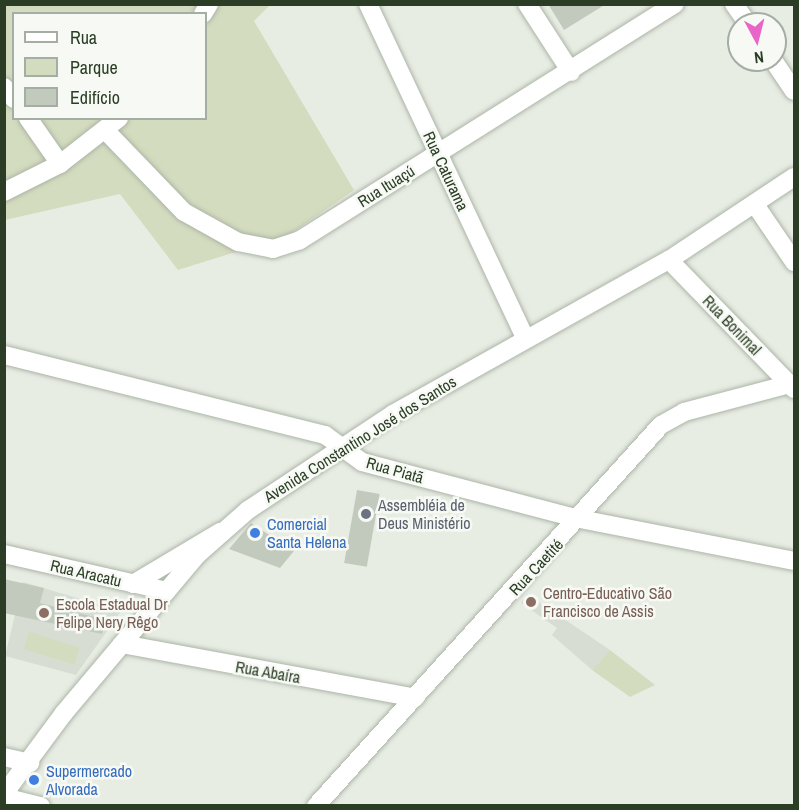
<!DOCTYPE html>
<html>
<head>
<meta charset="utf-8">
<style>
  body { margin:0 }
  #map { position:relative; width:799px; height:810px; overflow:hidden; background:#e8ede4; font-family:"Archivo Narrow",sans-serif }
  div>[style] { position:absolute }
  .built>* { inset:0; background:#d7ddd2 }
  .green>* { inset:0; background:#d4dcbf; transform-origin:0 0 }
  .building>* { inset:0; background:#c2cabd; transform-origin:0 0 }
  .roads { filter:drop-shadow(0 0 2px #acb5a7) drop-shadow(0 0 2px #acb5a7) }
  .minor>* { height:18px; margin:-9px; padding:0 9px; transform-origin:9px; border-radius:9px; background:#fff }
  .tertiary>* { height:18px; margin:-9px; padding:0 9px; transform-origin:9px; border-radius:9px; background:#fff }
  .dots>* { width:16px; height:16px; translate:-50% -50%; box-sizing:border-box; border:3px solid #f7f9f5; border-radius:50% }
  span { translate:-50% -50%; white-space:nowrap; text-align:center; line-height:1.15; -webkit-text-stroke:5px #f7f9f5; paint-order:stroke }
  .street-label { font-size:16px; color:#2b3e25 }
  .worship-label { font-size:16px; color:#5b616d }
  .left { translate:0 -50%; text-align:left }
  .shop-label { font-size:16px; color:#366cbe }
  .education-label { font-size:16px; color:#785e54 }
  .frame { position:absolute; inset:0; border:6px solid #2b3e25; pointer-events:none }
  .legend { position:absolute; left:12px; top:12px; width:195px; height:108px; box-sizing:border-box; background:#f7f9f5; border:2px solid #a5aea2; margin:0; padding:8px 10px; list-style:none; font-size:18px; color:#2b3e25 }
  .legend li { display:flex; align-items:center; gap:12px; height:30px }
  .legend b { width:30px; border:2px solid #a5aea2 }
  .north { position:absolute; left:727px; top:12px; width:60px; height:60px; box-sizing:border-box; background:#f7f9f5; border:2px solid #a5aea2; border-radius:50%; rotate:173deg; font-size:16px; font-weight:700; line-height:24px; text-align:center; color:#2b3e25 }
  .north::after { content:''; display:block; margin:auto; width:21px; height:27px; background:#ea65c8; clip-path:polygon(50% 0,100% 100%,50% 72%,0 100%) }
</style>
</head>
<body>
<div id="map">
  <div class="built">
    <div style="clip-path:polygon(23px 582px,121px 611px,76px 675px,5px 656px)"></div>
    <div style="clip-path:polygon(527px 594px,610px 650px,592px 670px,552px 635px,557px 628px,521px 603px)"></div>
  </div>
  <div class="green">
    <div style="clip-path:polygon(evenodd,5px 5px,270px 5px,254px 21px,354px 190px,287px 236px,178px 270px,120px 194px,5px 220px,5px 5px,14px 14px,206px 14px,206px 118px,14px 118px,14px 14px)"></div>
    <div style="left:29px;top:632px;width:53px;height:18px;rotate:17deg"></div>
    <div style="clip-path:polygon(610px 650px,655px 685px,630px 697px,592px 670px)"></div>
  </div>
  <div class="building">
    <div style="clip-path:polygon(548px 4px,606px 4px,564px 30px)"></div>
    <div style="left:357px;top:490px;width:23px;height:74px;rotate:10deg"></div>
    <div style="clip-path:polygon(251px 523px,294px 551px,280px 568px,229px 549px)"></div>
    <div style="clip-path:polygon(4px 579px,44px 588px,40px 603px,106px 620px,102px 634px,4px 613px)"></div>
  </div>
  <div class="roads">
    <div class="minor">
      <div style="left:368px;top:4px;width:369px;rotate:64.8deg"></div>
      <div style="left:527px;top:4px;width:81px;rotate:57.1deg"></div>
      <div style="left:734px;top:4px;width:24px;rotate:55deg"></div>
      <div style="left:203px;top:14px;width:12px;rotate:-59deg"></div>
      <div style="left:773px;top:60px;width:37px;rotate:56deg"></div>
      <div style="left:4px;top:87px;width:16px;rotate:50deg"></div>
      <div style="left:28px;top:118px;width:56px;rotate:55.2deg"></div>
      <div style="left:106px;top:131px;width:112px;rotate:46.1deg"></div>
      <div style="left:184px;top:212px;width:62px;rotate:29.1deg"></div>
      <div style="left:238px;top:242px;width:36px;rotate:11deg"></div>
      <div style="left:273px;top:249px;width:28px;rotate:-18deg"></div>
      <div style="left:300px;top:240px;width:443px;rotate:-32.2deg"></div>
      <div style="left:4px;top:192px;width:63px;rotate:-26.6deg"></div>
      <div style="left:60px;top:164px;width:75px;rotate:-37.9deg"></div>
      <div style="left:756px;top:206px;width:68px;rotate:55.8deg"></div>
      <div style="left:669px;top:260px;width:180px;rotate:45.9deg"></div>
      <div style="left:4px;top:355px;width:331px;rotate:14deg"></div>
      <div style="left:325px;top:435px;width:46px;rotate:36.1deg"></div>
      <div style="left:362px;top:462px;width:225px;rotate:14.7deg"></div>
      <div style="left:580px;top:519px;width:218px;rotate:11.1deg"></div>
      <div style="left:4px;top:554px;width:167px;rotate:12.8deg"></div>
      <div style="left:133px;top:584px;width:101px;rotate:-30.9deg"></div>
      <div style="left:122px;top:644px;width:298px;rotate:10.4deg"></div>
      <div style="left:4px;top:757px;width:27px;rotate:13deg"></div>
      <div style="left:4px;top:797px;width:38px;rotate:14deg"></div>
      <div style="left:316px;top:806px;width:514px;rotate:-47.84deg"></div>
      <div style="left:661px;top:425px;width:26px;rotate:-29deg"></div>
      <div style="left:684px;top:412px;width:110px;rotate:-14.8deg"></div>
    </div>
    <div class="tertiary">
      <div style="left:4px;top:794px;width:101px;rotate:-53.5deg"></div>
      <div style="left:64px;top:713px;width:208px;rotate:-49.9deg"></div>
      <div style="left:198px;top:554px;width:67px;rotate:-41.3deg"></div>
      <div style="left:248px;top:510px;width:174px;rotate:-33.5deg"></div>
      <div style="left:393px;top:414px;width:316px;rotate:-29.2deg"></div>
      <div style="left:669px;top:260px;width:150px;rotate:-33.6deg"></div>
    </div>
  </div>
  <div class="dots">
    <div style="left:366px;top:514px;background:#6b7280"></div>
    <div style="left:255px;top:533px;background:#3f7fe0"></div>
    <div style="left:531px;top:602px;background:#8d6e63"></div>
    <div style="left:44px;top:613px;background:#8d6e63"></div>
    <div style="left:34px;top:780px;background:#3f7fe0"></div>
  </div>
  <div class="street-label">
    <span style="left:446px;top:171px;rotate:65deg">Rua Caturama</span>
    <span style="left:386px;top:186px;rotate:-32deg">Rua Ituaçú</span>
    <span style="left:732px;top:325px;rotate:46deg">Rua Bonimal</span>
    <span style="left:360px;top:439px;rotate:-32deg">Avenida Constantino José dos Santos</span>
    <span style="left:395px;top:470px;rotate:16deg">Rua Piatã</span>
    <span style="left:536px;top:567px;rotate:-47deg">Rua Caetité</span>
    <span style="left:86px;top:573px;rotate:13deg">Rua Aracatu</span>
    <span style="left:268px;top:672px;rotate:10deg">Rua Abaíra</span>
  </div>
  <div class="worship-label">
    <span class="left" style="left:378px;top:514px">Assembléia de<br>Deus Ministério</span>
  </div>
  <div class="shop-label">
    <span class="left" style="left:267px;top:533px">Comercial<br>Santa Helena</span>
    <span class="left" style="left:46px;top:780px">Supermercado<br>Alvorada</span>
  </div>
  <div class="education-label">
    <span class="left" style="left:543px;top:602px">Centro-Educativo São<br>Francisco de Assis</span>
    <span class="left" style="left:56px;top:613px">Escola Estadual Dr<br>Felipe Nery Rêgo</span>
  </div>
  <div class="frame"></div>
  <ul class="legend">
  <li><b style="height:8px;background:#fff"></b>Rua</li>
  <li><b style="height:16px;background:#d4dcbf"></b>Parque</li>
  <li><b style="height:16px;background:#c2cabd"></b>Edifício</li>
  </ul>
  <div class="north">N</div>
</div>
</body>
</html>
